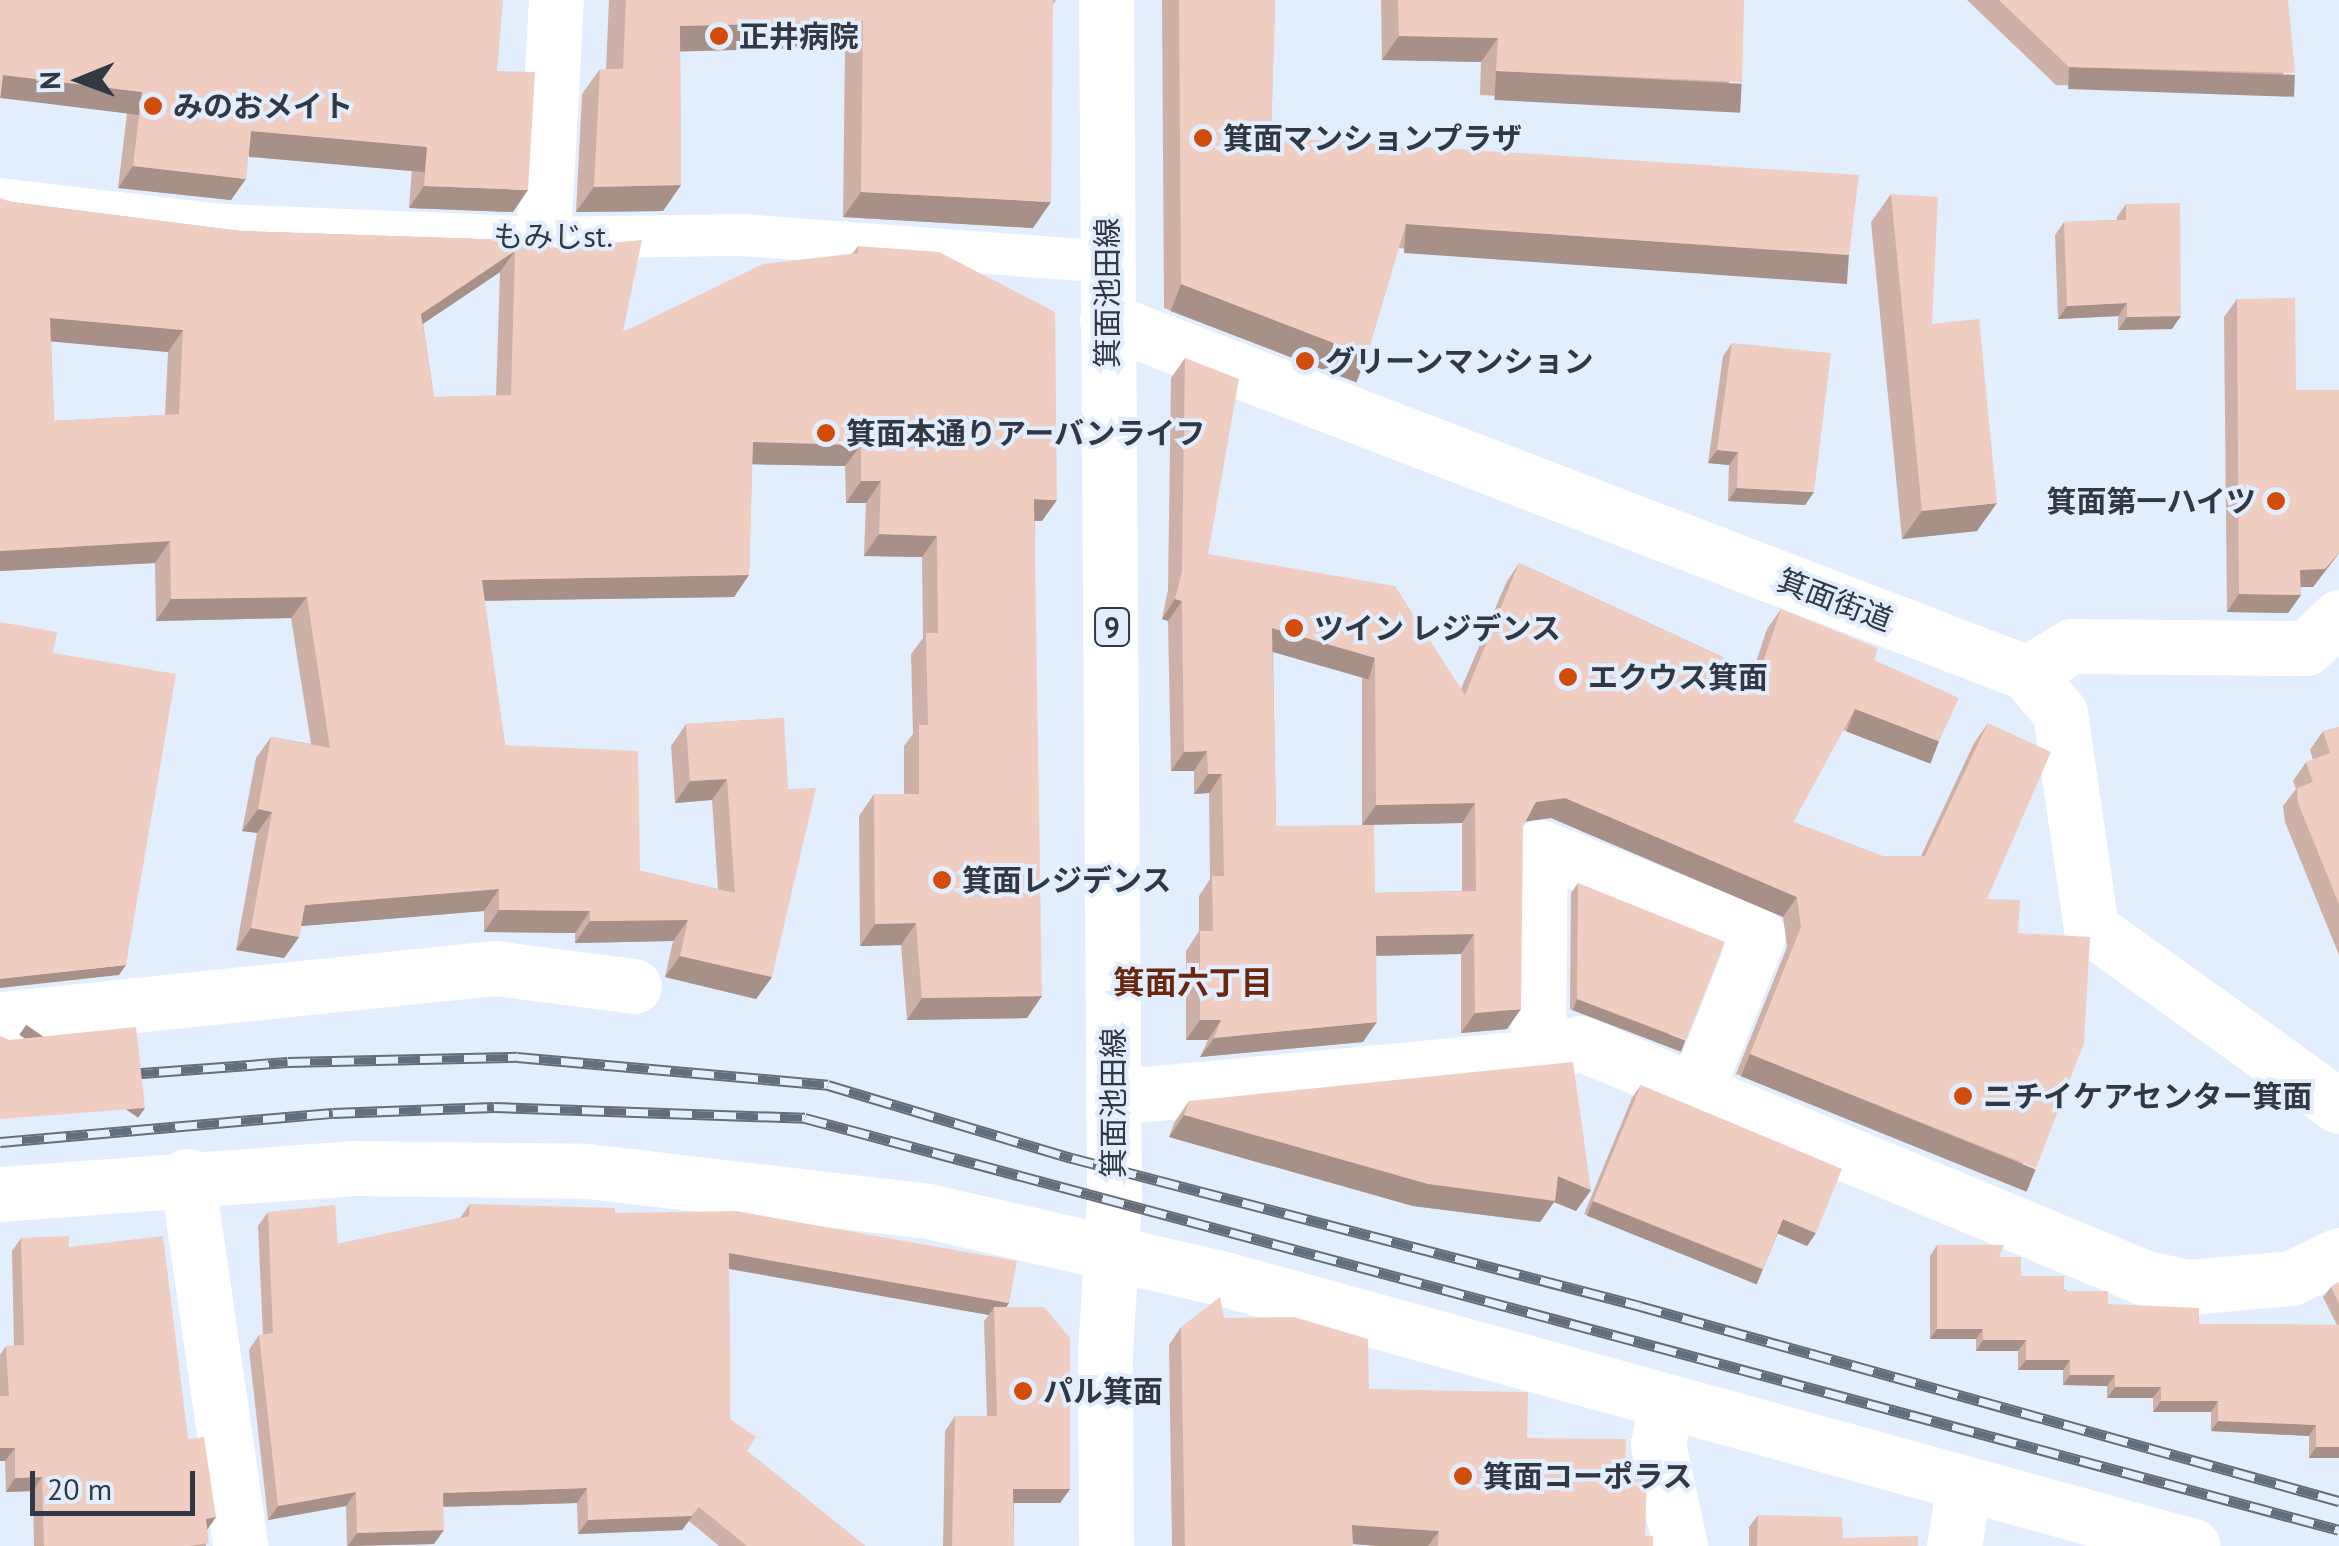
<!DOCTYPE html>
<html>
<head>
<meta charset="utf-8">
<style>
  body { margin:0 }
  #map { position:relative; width:2339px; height:1546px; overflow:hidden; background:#e2edfd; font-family:"PT Sans","Noto Sans JP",sans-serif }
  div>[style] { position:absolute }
  .pedestrian>* { height:42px; margin:-21px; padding:0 21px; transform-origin:21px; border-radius:21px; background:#fff }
  .minor>* { height:55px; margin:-27.5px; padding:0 27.5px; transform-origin:27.5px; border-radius:27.5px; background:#fff }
  .tertiary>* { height:55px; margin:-27.5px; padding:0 27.5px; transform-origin:27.5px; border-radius:27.5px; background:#fff }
  .primary>* { height:55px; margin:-27.5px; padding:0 27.5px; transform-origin:27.5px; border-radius:27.5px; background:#fff }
  .rail>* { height:11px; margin-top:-5.5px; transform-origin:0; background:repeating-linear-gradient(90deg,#e2edfd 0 22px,#656d7a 0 44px); box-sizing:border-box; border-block:2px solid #656d7a }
  .wall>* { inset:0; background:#ceb1a6 }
  .shaded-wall>* { inset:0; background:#a79087; transform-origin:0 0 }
  .building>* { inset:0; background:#efcec1 }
  .dots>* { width:28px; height:28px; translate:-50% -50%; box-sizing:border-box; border:5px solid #e2edfd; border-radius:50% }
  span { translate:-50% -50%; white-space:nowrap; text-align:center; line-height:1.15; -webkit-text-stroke:8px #e2edfd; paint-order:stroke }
  .shield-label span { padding:2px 8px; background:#e2edfd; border:2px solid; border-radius:8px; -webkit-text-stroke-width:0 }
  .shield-label { font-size:28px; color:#313843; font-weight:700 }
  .poi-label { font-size:30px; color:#313843; font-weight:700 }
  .left { translate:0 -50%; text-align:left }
  .right { translate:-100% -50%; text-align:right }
  .street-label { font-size:30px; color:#313843 }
  .neighbourhood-label { font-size:32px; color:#69280e; font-weight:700 }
  .north { position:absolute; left:30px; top:30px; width:100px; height:100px; -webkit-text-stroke:8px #e2edfd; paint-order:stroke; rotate:269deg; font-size:28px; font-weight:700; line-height:40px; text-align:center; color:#313843 }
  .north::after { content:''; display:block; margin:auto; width:35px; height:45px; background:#313843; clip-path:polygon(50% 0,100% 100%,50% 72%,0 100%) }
  .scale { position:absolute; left:30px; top:1471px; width:165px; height:45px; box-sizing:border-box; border:5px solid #313843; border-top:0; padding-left:12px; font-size:30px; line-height:35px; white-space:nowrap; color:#313843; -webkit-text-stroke:8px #e2edfd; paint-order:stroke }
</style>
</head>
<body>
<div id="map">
  <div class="pedestrian">
    <div style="left:0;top:199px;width:224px;rotate:6.7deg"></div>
    <div style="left:222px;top:225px;width:321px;rotate:2.3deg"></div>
    <div style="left:543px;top:238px;width:199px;rotate:-0.9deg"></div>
    <div style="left:742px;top:235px;width:366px;rotate:4.2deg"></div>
  </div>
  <div class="minor">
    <div style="left:543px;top:238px;width:238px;rotate:-86.9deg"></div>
    <div style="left:1107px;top:320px;width:985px;rotate:20.99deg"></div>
    <div style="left:2027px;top:673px;width:52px;rotate:50.5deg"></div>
    <div style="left:2060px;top:713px;width:217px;rotate:81.8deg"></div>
    <div style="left:2091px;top:928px;width:305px;rotate:35.7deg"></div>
    <div style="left:2027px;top:673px;width:52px;rotate:-31deg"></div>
    <div style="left:2072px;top:646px;width:234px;rotate:0.5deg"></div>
    <div style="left:2306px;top:648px;width:45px;rotate:-43.2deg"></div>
    <div style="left:0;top:1019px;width:498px;rotate:-5.9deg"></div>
    <div style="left:495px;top:968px;width:140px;rotate:7.4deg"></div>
    <div style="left:1538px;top:1057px;width:210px;rotate:-89.5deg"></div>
    <div style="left:1540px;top:847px;width:235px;rotate:22deg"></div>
    <div style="left:1758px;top:935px;width:168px;rotate:111.7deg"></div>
    <div style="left:1114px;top:1097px;width:426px;rotate:-5.4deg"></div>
    <div style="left:1538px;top:1057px;width:44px;rotate:-18.4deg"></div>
    <div style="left:1580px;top:1043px;width:612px;rotate:22.58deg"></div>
    <div style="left:2145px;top:1278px;width:43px;rotate:12.1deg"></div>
    <div style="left:2187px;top:1287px;width:104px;rotate:-4.9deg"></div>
    <div style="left:2291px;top:1278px;width:53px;rotate:-25.6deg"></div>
    <div style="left:187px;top:1176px;width:374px;rotate:81.8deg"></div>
    <div style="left:1667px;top:1405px;width:40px;rotate:103deg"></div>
    <div style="left:1658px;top:1444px;width:104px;rotate:77.8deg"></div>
    <div style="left:1954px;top:1546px;width:62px;rotate:-80.7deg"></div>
  </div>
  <div class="tertiary">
    <div style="left:0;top:1194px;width:355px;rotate:-4.2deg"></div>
    <div style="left:354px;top:1168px;width:234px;rotate:0.7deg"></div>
    <div style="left:588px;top:1171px;width:342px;rotate:6.7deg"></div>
    <div style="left:928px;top:1211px;width:296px;rotate:12.9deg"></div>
    <div style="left:1217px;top:1277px;width:1012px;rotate:15.41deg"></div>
  </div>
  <div class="primary">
    <div style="left:1106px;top:1546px;width:191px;rotate:-90.3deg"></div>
    <div style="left:1105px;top:1355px;width:155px;rotate:-86.7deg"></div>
    <div style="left:1114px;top:1200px;width:1200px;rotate:-90.38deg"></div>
  </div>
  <div class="rail">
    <div style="left:115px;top:1075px;width:173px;rotate:-4.3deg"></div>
    <div style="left:288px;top:1062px;width:229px;rotate:-1.3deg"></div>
    <div style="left:517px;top:1057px;width:312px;rotate:5.1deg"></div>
    <div style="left:828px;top:1085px;width:255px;rotate:16.7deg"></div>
    <div style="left:1072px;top:1158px;width:587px;rotate:14.6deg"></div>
    <div style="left:1640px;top:1306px;width:726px;rotate:15.59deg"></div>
    <div style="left:0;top:1142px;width:334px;rotate:-5deg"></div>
    <div style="left:333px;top:1113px;width:161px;rotate:-2.1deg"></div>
    <div style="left:494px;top:1107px;width:311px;rotate:2deg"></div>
    <div style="left:805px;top:1118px;width:1588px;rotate:15.03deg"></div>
  </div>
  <div class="wall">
    <div style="clip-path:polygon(0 0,497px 71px,513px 212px,409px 208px,412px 168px,249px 153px,231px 200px,118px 188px,127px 113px,0 98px)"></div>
    <div style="clip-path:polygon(609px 0,1056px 0,1053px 4px,1033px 228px,843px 217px,845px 47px,680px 51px,681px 185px,663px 211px,576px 212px,582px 94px,600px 69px,606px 69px)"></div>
    <div style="clip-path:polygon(1162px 0,1275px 0,1271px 137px,1849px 255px,1832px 279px,1398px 248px,1350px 380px,1164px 308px)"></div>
    <div style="clip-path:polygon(1381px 0,1744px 0,1725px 106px,1480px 95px,1481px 62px,1382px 60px)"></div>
    <div style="clip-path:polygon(1967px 0,2288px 0,2282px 91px,2056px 85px)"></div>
    <div style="clip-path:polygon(1891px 194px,1932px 324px,1977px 531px,1902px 539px,1871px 222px)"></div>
    <div style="clip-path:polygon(evenodd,12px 202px,240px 231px,539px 241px,623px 332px,853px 253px,858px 246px,1042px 521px,1035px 521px,1027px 1018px,907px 1020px,901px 945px,860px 946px,859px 816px,874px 794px,904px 794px,904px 746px,913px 734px,911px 654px,923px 638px,922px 557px,864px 556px,866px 503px,846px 503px,845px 466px,752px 464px,749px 575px,734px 597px,484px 601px,505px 745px,640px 871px,718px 889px,712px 800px,675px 803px,671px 746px,686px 724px,784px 718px,772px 977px,756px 999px,665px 977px,673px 941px,575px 943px,575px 933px,484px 932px,484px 911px,301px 926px,299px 937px,284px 958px,236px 950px,257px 833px,242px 831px,256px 758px,271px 737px,311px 744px,291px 618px,156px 621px,155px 563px,0 571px,12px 202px,500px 272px,496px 396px,434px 397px,423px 324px,500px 272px,12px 202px,51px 341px,168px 352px,165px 415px,54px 421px,51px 341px)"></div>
    <div style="clip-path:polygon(2126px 204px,2172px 329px,2118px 330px,2118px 316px,2058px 319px,2055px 235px,2064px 222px,2117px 220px,2117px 217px)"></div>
    <div style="clip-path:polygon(2237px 299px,2296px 390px,2339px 553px,2313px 587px,2300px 587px,2301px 595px,2288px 613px,2227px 612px,2224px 317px)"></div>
    <div style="clip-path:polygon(1732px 343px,1805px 505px,1728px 501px,1729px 465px,1708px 463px,1723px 356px)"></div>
    <div style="clip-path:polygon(evenodd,1185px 358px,1208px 554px,1461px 689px,1506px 583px,1519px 563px,1753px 671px,1767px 629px,1781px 609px,1874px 660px,1925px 761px,1843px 730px,1793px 822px,1882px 856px,1921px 856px,1974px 743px,1988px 723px,1987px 899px,2018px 933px,2023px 1188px,1736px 1074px,1787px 947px,1783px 917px,1551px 818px,1525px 821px,1523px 826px,1507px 1029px,1461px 1033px,1461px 954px,1376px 956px,1363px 1042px,1200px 1057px,1208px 1040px,1186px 1040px,1186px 951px,1199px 931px,1199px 896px,1210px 879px,1209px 793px,1194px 794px,1194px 771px,1171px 771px,1168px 621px,1162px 619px,1168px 590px,1171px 378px,1185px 358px,1273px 651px,1362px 677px,1362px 825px,1462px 823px,1462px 891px,1375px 893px,1276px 826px,1273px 651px)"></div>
    <div style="clip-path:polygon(2339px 727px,2339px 955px,2285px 822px,2283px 806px,2296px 789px,2293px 781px,2306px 762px,2313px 760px,2310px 750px,2323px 731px)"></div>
    <div style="clip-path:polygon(1578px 883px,1679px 1050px,1570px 1009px,1571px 893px)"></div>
    <div style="clip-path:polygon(1641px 1085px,1807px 1246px,1778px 1233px,1763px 1269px,1754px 1282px,1584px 1214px,1632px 1098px)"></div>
    <div style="clip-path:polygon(1189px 1101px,1591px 1190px,1576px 1211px,1554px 1202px,1540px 1222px,1413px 1206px,1169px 1137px,1174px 1123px)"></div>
    <div style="clip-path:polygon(470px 1204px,615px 1213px,1009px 1303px,1006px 1307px,1070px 1489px,1060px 1503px,1014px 1503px,1014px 1546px,943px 1546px,945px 1431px,955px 1416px,987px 1416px,984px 1321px,989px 1315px,729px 1269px,730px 1419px,747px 1451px,865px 1546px,719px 1546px,689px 1521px,682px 1530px,578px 1534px,577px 1503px,443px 1507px,434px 1544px,347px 1546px,346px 1506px,268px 1520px,249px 1350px,259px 1335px,263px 1335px,258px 1226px,268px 1212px,338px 1244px,460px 1218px)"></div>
    <div style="clip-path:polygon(21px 1238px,69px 1247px,188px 1439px,216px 1517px,207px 1530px,206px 1546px,34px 1546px,33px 1491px,6px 1492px,5px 1461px,0 1461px,0 1355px,6px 1346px,14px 1346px,12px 1251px)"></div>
    <div style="clip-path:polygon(1937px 1245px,1999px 1257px,2021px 1276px,2108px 1304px,2199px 1324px,2337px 1325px,2323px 1297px,2331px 1287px,2339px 1282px,2339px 1458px,2309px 1458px,2309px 1436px,2211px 1431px,2211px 1412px,2153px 1412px,2153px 1398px,2107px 1398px,2107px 1386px,2063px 1385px,2063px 1370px,2018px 1370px,2018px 1351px,1976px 1351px,1976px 1339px,1930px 1339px,1930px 1256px)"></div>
    <div style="clip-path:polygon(1224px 1318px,1369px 1389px,1527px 1438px,1625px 1472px,1645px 1536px,1653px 1546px,1379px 1546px,1353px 1544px,1353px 1546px,1172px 1546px,1169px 1345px,1181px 1327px)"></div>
    <div style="clip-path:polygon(1758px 1515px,1843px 1538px,1918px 1546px,1749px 1546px,1749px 1527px)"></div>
  </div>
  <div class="shaded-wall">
    <div style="clip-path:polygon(863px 21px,845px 47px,662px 52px,680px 26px)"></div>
    <div style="clip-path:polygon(1399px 36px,1498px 38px,1481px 62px,1382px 60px)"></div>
    <div style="left:2069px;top:67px;width:226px;height:22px;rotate:2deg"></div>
    <div style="left:1496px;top:71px;width:246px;height:29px;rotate:3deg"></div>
    <div style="left:3px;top:75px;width:140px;height:23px;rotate:7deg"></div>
    <div style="left:251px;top:131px;width:177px;height:26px;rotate:5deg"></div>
    <div style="clip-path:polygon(133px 166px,246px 179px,231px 200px,118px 188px)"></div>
    <div style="clip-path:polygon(681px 185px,663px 211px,576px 212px,594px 187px)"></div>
    <div style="clip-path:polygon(424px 186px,528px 190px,513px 212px,409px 208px)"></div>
    <div style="clip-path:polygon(861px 192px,1051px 202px,1033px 228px,843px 217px)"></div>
    <div style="left:1406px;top:224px;width:444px;height:29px;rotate:4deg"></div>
    <div style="clip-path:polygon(515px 251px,500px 272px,406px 335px,421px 314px)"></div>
    <div style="left:1181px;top:284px;width:199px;height:29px;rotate:21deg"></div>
    <div style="clip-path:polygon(2127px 303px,2118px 316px,2058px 319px,2067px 306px)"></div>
    <div style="clip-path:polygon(2181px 316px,2172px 329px,2118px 330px,2127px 317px)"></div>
    <div style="clip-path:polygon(50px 318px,183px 330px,168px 352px,35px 340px)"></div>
    <div style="clip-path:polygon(753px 442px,861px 445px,845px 466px,738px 464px)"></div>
    <div style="clip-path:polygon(1717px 450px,1738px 452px,1729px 465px,1708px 463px)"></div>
    <div style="clip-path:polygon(861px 481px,881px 481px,866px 503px,846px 503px)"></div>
    <div style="clip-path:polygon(1737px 488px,1814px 492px,1805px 505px,1728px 501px)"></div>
    <div style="clip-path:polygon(1034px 499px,1057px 500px,1042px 521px,1019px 520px)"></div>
    <div style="clip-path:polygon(1997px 503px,1977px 531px,1902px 539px,1922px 511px)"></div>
    <div style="clip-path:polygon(879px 534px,937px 536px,922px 557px,864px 556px)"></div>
    <div style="clip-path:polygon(170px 541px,155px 563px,0 571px,0 551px)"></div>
    <div style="clip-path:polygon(2339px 553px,2313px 587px,2288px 587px,2300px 570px)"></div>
    <div style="clip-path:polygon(749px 575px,734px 597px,466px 601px,482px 580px)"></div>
    <div style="clip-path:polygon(2239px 594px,2301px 595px,2288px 613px,2227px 612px)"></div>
    <div style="clip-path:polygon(307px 597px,291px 618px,156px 621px,171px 599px)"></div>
    <div style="clip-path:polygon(1175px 599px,1182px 601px,1168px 621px,1162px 619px)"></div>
    <div style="left:1272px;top:628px;width:107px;height:23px;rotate:16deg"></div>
    <div style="left:1855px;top:709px;width:90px;height:24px;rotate:21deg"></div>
    <div style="clip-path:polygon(1207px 751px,1194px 771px,1171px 771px,1184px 752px)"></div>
    <div style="clip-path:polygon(1208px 774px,1222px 774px,1209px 793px,1194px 794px)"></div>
    <div style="clip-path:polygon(727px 779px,712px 800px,675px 803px,690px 781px)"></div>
    <div style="clip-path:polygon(1565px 798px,1797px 897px,1783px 917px,1551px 818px,1522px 822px,1536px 802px)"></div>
    <div style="clip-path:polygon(1475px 803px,1462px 823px,1362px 825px,1376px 805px)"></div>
    <div style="clip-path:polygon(258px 809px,272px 812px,257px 833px,242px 831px)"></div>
    <div style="clip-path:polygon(499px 889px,484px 911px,290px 927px,305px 905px)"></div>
    <div style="clip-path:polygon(499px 910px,590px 911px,575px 933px,484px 932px)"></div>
    <div style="clip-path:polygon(688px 920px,673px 941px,575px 943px,590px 921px)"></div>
    <div style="clip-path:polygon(916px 923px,901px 945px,860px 946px,875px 924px)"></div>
    <div style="clip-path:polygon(251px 928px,299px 937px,284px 958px,236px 950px)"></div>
    <div style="clip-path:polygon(1474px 934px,1461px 954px,1362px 956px,1376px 936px)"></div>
    <div style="clip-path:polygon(680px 956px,772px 977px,756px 999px,665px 977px)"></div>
    <div style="clip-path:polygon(126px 965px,119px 975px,0 988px,0 979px,3px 978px)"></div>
    <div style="clip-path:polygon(1042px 996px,1027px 1018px,907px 1020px,922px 998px)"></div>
    <div style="left:1577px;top:999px;width:116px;height:12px;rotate:21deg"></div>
    <div style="clip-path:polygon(1521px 1009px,1507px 1029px,1461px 1033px,1475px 1013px)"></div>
    <div style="clip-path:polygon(1200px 1020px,1221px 1020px,1208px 1040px,1186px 1040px)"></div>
    <div style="clip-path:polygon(1377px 1022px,1363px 1042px,1200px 1057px,1214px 1038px)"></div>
    <div style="left:1750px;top:1054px;width:308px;height:24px;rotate:22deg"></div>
    <div style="left:145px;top:1108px;width:12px;height:145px;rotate:125deg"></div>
    <div style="clip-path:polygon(1184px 1115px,1558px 1176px,1591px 1190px,1576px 1211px,1554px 1202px,1540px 1222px,1413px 1206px,1169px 1137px)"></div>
    <div style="left:1593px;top:1201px;width:183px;height:16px;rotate:22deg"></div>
    <div style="clip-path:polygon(1783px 1219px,1816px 1233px,1807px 1246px,1774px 1232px)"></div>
    <div style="clip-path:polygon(729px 1253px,1009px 1303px,999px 1317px,994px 1307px,989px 1315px,719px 1267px)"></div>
    <div style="clip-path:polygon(1937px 1329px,1983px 1329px,1976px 1339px,1930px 1339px)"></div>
    <div style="clip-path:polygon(1983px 1340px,2026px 1340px,2018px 1351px,1976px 1351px)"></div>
    <div style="clip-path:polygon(2026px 1360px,2070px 1360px,2063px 1370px,2018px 1370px)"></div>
    <div style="clip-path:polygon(2070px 1375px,2115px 1375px,2107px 1386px,2063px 1385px)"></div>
    <div style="clip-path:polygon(2115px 1387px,2161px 1387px,2153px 1398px,2107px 1398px)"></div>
    <div style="clip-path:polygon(2161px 1401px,2218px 1401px,2211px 1412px,2153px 1412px)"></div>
    <div style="clip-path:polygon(2218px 1421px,2316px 1425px,2309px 1436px,2211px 1431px)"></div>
    <div style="clip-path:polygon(2316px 1447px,2339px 1447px,2339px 1458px,2309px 1458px)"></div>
    <div style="clip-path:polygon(0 1448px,15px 1448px,5px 1461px,0 1461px)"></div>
    <div style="clip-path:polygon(42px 1477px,33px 1491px,6px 1492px,15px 1478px)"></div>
    <div style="clip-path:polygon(587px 1488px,577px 1503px,433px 1507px,443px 1493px)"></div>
    <div style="clip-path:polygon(1013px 1489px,1070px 1489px,1060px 1503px,1003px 1503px)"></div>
    <div style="clip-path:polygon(356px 1492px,346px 1506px,268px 1520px,278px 1506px)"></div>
    <div style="clip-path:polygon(699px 1507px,682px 1530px,578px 1534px,588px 1520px)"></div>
    <div style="clip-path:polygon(216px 1517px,206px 1531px,206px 1519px)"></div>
    <div style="clip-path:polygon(1352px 1525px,1439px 1531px,1428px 1546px,1379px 1546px,1339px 1543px)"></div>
    <div style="clip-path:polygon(444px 1530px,434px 1544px,348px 1546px,357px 1533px)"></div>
  </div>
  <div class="building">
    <div style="clip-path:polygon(0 0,503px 0,497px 71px,535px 72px,528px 190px,424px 186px,427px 147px,251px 131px,246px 179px,133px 166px,142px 92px,3px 75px,0 99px)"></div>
    <div style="clip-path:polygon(626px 0,1053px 0,1051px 202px,861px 192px,863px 21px,680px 26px,681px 185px,594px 187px,600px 69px,623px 69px)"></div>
    <div style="clip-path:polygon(1179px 0,1275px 0,1271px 137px,1859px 175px,1849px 255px,1406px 224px,1367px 356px,1181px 284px)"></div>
    <div style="clip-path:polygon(1398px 0,1744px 0,1742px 82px,1496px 71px,1498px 38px,1399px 36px)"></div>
    <div style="clip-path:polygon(1999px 0,2288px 0,2295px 73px,2069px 67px)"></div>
    <div style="clip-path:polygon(1891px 194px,1938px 197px,1932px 324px,1979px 319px,1997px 503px,1922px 511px)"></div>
    <div style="clip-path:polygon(evenodd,0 198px,12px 202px,240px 231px,539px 241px,557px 248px,642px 240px,623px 332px,763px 264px,858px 253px,858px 246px,939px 252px,1055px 312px,1057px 500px,1034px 499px,1042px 996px,922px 998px,916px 923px,875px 924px,874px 794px,919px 794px,919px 725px,928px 725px,926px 633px,938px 633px,937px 536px,879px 534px,881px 481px,861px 481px,861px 445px,753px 442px,749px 575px,482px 580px,505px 745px,638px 751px,640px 871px,735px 893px,727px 779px,690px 781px,686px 724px,784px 718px,788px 789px,816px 788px,772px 977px,680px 956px,688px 920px,590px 921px,590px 911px,499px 910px,499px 889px,305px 905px,299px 937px,251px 928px,272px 812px,258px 809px,271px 737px,330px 748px,307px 597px,171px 599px,170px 541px,0 551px,0 198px,515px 251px,511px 395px,434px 397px,421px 314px,515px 251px,0 198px,50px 318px,183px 330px,179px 414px,54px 421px,50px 318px)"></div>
    <div style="clip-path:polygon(2180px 203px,2181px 316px,2127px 317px,2127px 303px,2067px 306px,2064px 222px,2126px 220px,2126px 204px)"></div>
    <div style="clip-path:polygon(2295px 298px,2296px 390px,2339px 390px,2339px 553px,2325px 569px,2300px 570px,2301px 595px,2239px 594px,2237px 299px)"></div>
    <div style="clip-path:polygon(1732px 343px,1831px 353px,1814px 492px,1737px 488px,1738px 452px,1717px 450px)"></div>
    <div style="clip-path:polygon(evenodd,1185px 358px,1239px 379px,1208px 554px,1395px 586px,1465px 695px,1519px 563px,1759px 674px,1781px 609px,1878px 648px,1874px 660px,1959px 698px,1939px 741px,1855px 709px,1793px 822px,1882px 856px,1925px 856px,1988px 723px,2051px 752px,1987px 899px,2020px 900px,2018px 933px,2090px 937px,2084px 1043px,2036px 1168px,1750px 1054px,1801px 927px,1797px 897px,1565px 798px,1536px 802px,1523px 826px,1521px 1009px,1475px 1013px,1474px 934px,1376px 936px,1377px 1022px,1214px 1038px,1221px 1020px,1200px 1020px,1200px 931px,1213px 931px,1212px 876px,1224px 876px,1222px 774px,1208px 774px,1207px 751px,1184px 752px,1182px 601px,1175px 599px,1182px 571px,1185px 358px,1272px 628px,1375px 658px,1376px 805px,1475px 803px,1476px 891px,1375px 893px,1374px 825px,1276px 826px,1272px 628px)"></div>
    <div style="clip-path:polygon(0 622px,57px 632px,53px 653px,176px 674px,126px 965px,0 979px)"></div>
    <div style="clip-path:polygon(2339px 727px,2339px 904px,2298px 803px,2297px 788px,2313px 782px,2306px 762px,2330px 753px,2323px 731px)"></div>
    <div style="clip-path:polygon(1578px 883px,1725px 942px,1686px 1040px,1577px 999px)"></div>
    <div style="clip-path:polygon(136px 1027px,145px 1108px,0 1119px,0 1036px,9px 1040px)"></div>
    <div style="clip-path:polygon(1573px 1062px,1591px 1190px,1558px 1176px,1555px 1201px,1428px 1184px,1184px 1115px,1189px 1101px)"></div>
    <div style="clip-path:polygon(1641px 1085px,1842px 1169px,1816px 1233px,1783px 1219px,1763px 1269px,1593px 1201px)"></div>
    <div style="clip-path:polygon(470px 1204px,615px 1208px,615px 1213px,736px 1211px,1017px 1261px,1009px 1303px,729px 1253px,730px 1419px,756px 1437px,747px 1451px,865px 1546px,747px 1546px,699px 1507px,692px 1516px,588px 1520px,587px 1488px,443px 1493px,444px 1530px,357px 1533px,356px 1492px,278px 1506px,259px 1335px,273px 1333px,268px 1212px,335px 1205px,338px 1244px,469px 1216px)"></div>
    <div style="clip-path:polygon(69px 1236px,69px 1247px,163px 1236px,188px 1439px,204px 1437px,216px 1517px,206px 1519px,209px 1543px,187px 1546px,44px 1546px,42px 1477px,15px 1478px,15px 1448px,0 1448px,0 1396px,9px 1396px,6px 1346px,24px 1345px,21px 1238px)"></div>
    <div style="clip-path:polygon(1937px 1245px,2004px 1245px,1999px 1257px,2021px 1257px,2021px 1276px,2064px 1276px,2064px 1291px,2108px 1291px,2108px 1304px,2199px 1308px,2199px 1324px,2339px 1325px,2339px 1447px,2316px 1447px,2316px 1425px,2218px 1421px,2218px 1401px,2161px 1401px,2161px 1387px,2115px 1387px,2115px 1375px,2070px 1375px,2070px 1360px,2026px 1360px,2026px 1340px,1983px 1340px,1983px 1329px,1937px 1329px)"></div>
    <div style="clip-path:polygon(2339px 1282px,2339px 1303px,2331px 1287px)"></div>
    <div style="clip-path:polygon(1220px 1297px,1224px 1318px,1294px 1317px,1368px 1339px,1369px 1389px,1528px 1392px,1527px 1438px,1626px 1439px,1625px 1472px,1647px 1472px,1645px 1536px,1653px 1536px,1653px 1546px,1438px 1546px,1439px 1531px,1352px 1525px,1353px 1546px,1185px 1546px,1181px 1327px)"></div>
    <div style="clip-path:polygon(994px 1307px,1044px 1307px,1070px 1338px,1070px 1489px,1013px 1489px,1014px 1546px,952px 1546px,955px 1416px,997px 1416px)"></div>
    <div style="clip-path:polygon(1758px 1515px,1842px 1517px,1843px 1538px,1918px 1536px,1918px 1546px,1757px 1546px)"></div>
  </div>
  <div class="dots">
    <div style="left:719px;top:36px;background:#d24d0b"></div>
    <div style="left:153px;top:106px;background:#d24d0b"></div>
    <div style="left:1203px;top:138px;background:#d24d0b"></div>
    <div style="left:1305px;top:361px;background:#d24d0b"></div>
    <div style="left:826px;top:433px;background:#d24d0b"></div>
    <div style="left:2276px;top:501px;background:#d24d0b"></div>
    <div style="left:1294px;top:628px;background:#d24d0b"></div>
    <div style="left:1568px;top:677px;background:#d24d0b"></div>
    <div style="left:942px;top:880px;background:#d24d0b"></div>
    <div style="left:1963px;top:1096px;background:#d24d0b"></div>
    <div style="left:1023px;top:1391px;background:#d24d0b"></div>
    <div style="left:1463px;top:1476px;background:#d24d0b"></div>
  </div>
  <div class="shield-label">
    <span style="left:1112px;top:627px">9</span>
  </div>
  <div class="poi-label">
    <span class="left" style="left:739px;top:36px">正井病院</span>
    <span class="left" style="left:173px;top:106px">みのおメイト</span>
    <span class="left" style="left:1223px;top:138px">箕面マンションプラザ</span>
    <span class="left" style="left:1325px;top:361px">グリーンマンション</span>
    <span class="left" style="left:846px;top:433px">箕面本通りアーバンライフ</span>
    <span class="right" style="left:2256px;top:501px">箕面第一ハイツ</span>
    <span class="left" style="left:1314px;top:628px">ツイン レジデンス</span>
    <span class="left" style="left:1588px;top:677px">エクウス箕面</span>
    <span class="left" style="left:962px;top:880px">箕面レジデンス</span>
    <span class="left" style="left:1983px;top:1096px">ニチイケアセンター箕面</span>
    <span class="left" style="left:1043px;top:1391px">パル箕面</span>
    <span class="left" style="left:1483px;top:1476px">箕面コーポラス</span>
  </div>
  <div class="street-label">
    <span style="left:553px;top:236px">もみじst.</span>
    <span style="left:1107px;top:293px;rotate:-90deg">箕面池田線</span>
    <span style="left:1835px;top:600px;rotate:21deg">箕面街道</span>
    <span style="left:1113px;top:1103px;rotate:-90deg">箕面池田線</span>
  </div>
  <div class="neighbourhood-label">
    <span style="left:1193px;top:982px">箕面六丁目</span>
  </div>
  <div class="north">N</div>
  <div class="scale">20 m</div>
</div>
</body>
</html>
